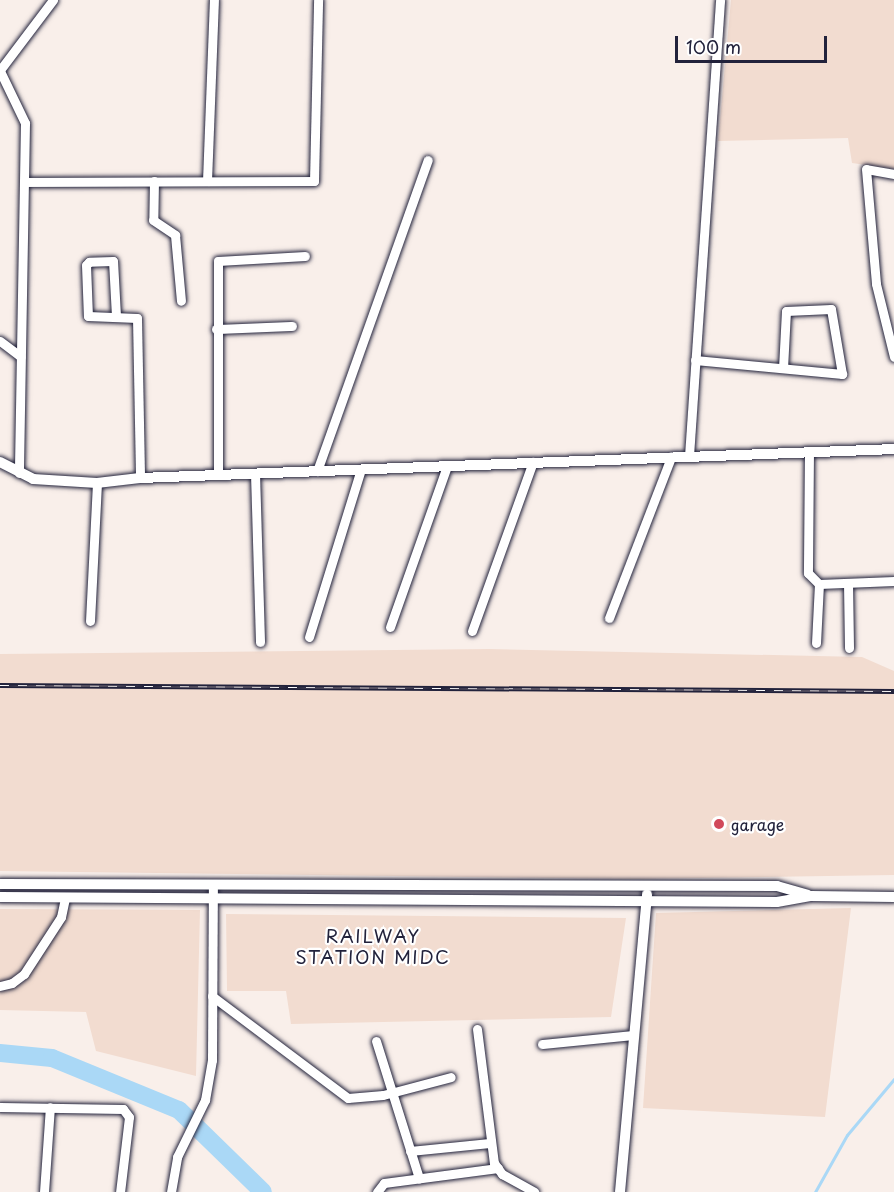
<!DOCTYPE html>
<html>
<head>
<meta charset="utf-8">
<style>
  body { margin:0 }
  #map { position:relative; width:894px; height:1192px; overflow:hidden; background:#f9efea; font-family:"Playpen Sans",sans-serif }
  div>[style] { position:absolute }
  .built>* { inset:0; background:#f2dcd0 }
  .stream>* { height:3px; margin:-1.5px; padding:0 1.5px; transform-origin:1.5px; border-radius:1.5px; background:#aad8f6 }
  .river>* { height:18px; margin:-9px; padding:0 9px; transform-origin:9px; border-radius:9px; background:#aad8f6 }
  .roads { filter:drop-shadow(0 0 2px #22223b) drop-shadow(0 0 2px #22223b) }
  .minor>* { height:9px; margin:-4.5px; padding:0 4.5px; transform-origin:4.5px; border-radius:4.5px; background:#fff }
  .tertiary>* { height:10px; margin:-5px; padding:0 5px; transform-origin:5px; border-radius:5px; background:#fff }
  .rail>* { height:5px; margin-top:-2.5px; transform-origin:0; background:repeating-linear-gradient(90deg,#fff 0 9px,#22223b 0 18px); box-sizing:border-box; border-block:2px solid #22223b }
  .dots>* { width:16px; height:16px; translate:-50% -50%; box-sizing:border-box; border:3px solid #fff; border-radius:50% }
  span { translate:-50% -50%; white-space:nowrap; text-align:center; line-height:1.15; -webkit-text-stroke:4.5px #fff; paint-order:stroke }
  .poi-label { font-size:16px; color:#22223b }
  .left { translate:0 -50%; text-align:left }
  .neighbourhood-label { font-size:18px; color:#22223b; letter-spacing:1.5px }
  .scale { position:absolute; left:675px; top:36px; width:152px; height:27px; box-sizing:border-box; border:3px solid #22223b; border-top:0; padding-left:8px; font-size:18px; line-height:21px; white-space:nowrap; color:#22223b; -webkit-text-stroke:4px #fff; paint-order:stroke }
</style>
</head>
<body>
<div id="map">
  <div class="built">
    <div style="clip-path:polygon(731px 0,894px 0,894px 169px,852px 163px,848px 138px,718px 141px)"></div>
    <div style="clip-path:polygon(489px 649px,862px 657px,894px 671px,894px 875px,636px 879px,0 871px,0 654px)"></div>
    <div style="clip-path:polygon(851px 908px,825px 1117px,643px 1108px,656px 913px)"></div>
    <div style="clip-path:polygon(0 909px,200px 910px,196px 1076px,96px 1051px,86px 1012px,0 1010px)"></div>
    <div style="clip-path:polygon(226px 914px,626px 918px,611px 1017px,291px 1024px,286px 991px,227px 991px)"></div>
  </div>
  <div class="stream">
    <div style="left:815px;top:1192px;width:65px;rotate:-60.7deg"></div>
    <div style="left:847px;top:1135px;width:73px;rotate:-50deg"></div>
  </div>
  <div class="river">
    <div style="left:0;top:1053px;width:52px;rotate:5.5deg"></div>
    <div style="left:52px;top:1058px;width:137px;rotate:22.3deg"></div>
    <div style="left:179px;top:1110px;width:117px;rotate:44.3deg"></div>
  </div>
  <div class="roads">
    <div class="minor">
      <div style="left:0;top:70px;width:88px;rotate:-52.9deg"></div>
      <div style="left:0;top:71px;width:58px;rotate:64.3deg"></div>
      <div style="left:25px;top:123px;width:350px;rotate:91deg"></div>
      <div style="left:894px;top:174px;width:28px;rotate:-170deg"></div>
      <div style="left:866px;top:169px;width:115px;rotate:85deg"></div>
      <div style="left:876px;top:284px;width:75px;rotate:76.1deg"></div>
      <div style="left:154px;top:181px;width:39px;rotate:91deg"></div>
      <div style="left:153px;top:220px;width:27px;rotate:34deg"></div>
      <div style="left:175px;top:235px;width:66px;rotate:84.8deg"></div>
      <div style="left:207px;top:181px;width:181px;rotate:-87.8deg"></div>
      <div style="left:24px;top:182px;width:290px;rotate:-0.2deg"></div>
      <div style="left:314px;top:181px;width:181px;rotate:-88.7deg"></div>
      <div style="left:116px;top:316px;width:55px;rotate:-93.1deg"></div>
      <div style="left:113px;top:261px;width:24px;rotate:178deg"></div>
      <div style="left:89px;top:262px;width:4px;rotate:135deg"></div>
      <div style="left:86px;top:265px;width:51px;rotate:87.8deg"></div>
      <div style="left:88px;top:316px;width:49px;rotate:2.3deg"></div>
      <div style="left:137px;top:318px;width:160px;rotate:88.9deg"></div>
      <div style="left:216px;top:329px;width:76px;rotate:-2.3deg"></div>
      <div style="left:0;top:341px;width:26px;rotate:37deg"></div>
      <div style="left:695px;top:360px;width:148px;rotate:5.4deg"></div>
      <div style="left:842px;top:374px;width:66px;rotate:-99.6deg"></div>
      <div style="left:831px;top:309px;width:45px;rotate:177.5deg"></div>
      <div style="left:786px;top:311px;width:57px;rotate:93deg"></div>
      <div style="left:809px;top:451px;width:122px;rotate:90.5deg"></div>
      <div style="left:808px;top:573px;width:16px;rotate:45deg"></div>
      <div style="left:819px;top:584px;width:75px;rotate:-2.3deg"></div>
      <div style="left:689px;top:456px;width:457px;rotate:-86.1deg"></div>
      <div style="left:317px;top:471px;width:330px;rotate:-70.4deg"></div>
      <div style="left:255px;top:473px;width:169px;rotate:88.3deg"></div>
      <div style="left:218px;top:475px;width:214px;rotate:-90deg"></div>
      <div style="left:218px;top:261px;width:87px;rotate:-3.3deg"></div>
      <div style="left:848px;top:583px;width:65px;rotate:89.1deg"></div>
      <div style="left:609px;top:618px;width:173px;rotate:-68.9deg"></div>
      <div style="left:90px;top:621px;width:138px;rotate:-87.1deg"></div>
      <div style="left:390px;top:627px;width:171px;rotate:-70.5deg"></div>
      <div style="left:472px;top:631px;width:180px;rotate:-70.2deg"></div>
      <div style="left:309px;top:637px;width:176px;rotate:-72.8deg"></div>
      <div style="left:816px;top:643px;width:59px;rotate:-87.1deg"></div>
      <div style="left:0;top:986px;width:12px;rotate:-14deg"></div>
      <div style="left:12px;top:983px;width:15px;rotate:-37deg"></div>
      <div style="left:24px;top:974px;width:68px;rotate:-57deg"></div>
      <div style="left:61px;top:917px;width:19px;rotate:-78deg"></div>
      <div style="left:212px;top:996px;width:170px;rotate:36.9deg"></div>
      <div style="left:348px;top:1098px;width:35px;rotate:-5deg"></div>
      <div style="left:383px;top:1095px;width:70px;rotate:-14.8deg"></div>
      <div style="left:477px;top:1029px;width:135px;rotate:82.8deg"></div>
      <div style="left:494px;top:1163px;width:14px;rotate:54deg"></div>
      <div style="left:502px;top:1174px;width:37px;rotate:29deg"></div>
      <div style="left:376px;top:1041px;width:144px;rotate:72.6deg"></div>
      <div style="left:542px;top:1044px;width:92px;rotate:-5.6deg"></div>
      <div style="left:0;top:1107px;width:123px;rotate:0.9deg"></div>
      <div style="left:123px;top:1109px;width:10px;rotate:53deg"></div>
      <div style="left:129px;top:1117px;width:76px;rotate:96.8deg"></div>
      <div style="left:410px;top:1151px;width:80px;rotate:-5.7deg"></div>
      <div style="left:44px;top:1192px;width:85px;rotate:-86deg"></div>
      <div style="left:171px;top:1192px;width:36px;rotate:-80deg"></div>
      <div style="left:177px;top:1157px;width:64px;rotate:-63.8deg"></div>
      <div style="left:205px;top:1100px;width:41px;rotate:-80.1deg"></div>
      <div style="left:212px;top:1060px;width:175px;rotate:-89.7deg"></div>
      <div style="left:377px;top:1192px;width:11px;rotate:-52deg"></div>
      <div style="left:384px;top:1183px;width:115px;rotate:-7.5deg"></div>
    </div>
    <div class="tertiary">
      <div style="left:0;top:462px;width:37px;rotate:27deg"></div>
      <div style="left:33px;top:479px;width:64px;rotate:3.6deg"></div>
      <div style="left:97px;top:483px;width:43px;rotate:-6.6deg"></div>
      <div style="left:140px;top:478px;width:755px;rotate:-2.2deg"></div>
      <div style="left:0;top:884px;width:777px;rotate:0.15deg"></div>
      <div style="left:777px;top:886px;width:32px;rotate:16deg"></div>
      <div style="left:0;top:897px;width:777px;rotate:0.37deg"></div>
      <div style="left:777px;top:902px;width:35px;rotate:-10deg"></div>
      <div style="left:811px;top:896px;width:83px;rotate:0.7deg"></div>
      <div style="left:620px;top:1192px;width:299px;rotate:-84.8deg"></div>
    </div>
  </div>
  <div class="rail">
    <div style="left:0;top:685px;width:894px;rotate:0.38deg"></div>
  </div>
  <div class="dots">
    <div style="left:719px;top:824px;background:#d1495b"></div>
  </div>
  <div class="poi-label">
    <span class="left" style="left:731px;top:824px">garage</span>
  </div>
  <div class="neighbourhood-label">
    <span style="left:373px;top:947px">RAILWAY<br>STATION MIDC</span>
  </div>
  <div class="scale">100 m</div>
</div>
</body>
</html>
